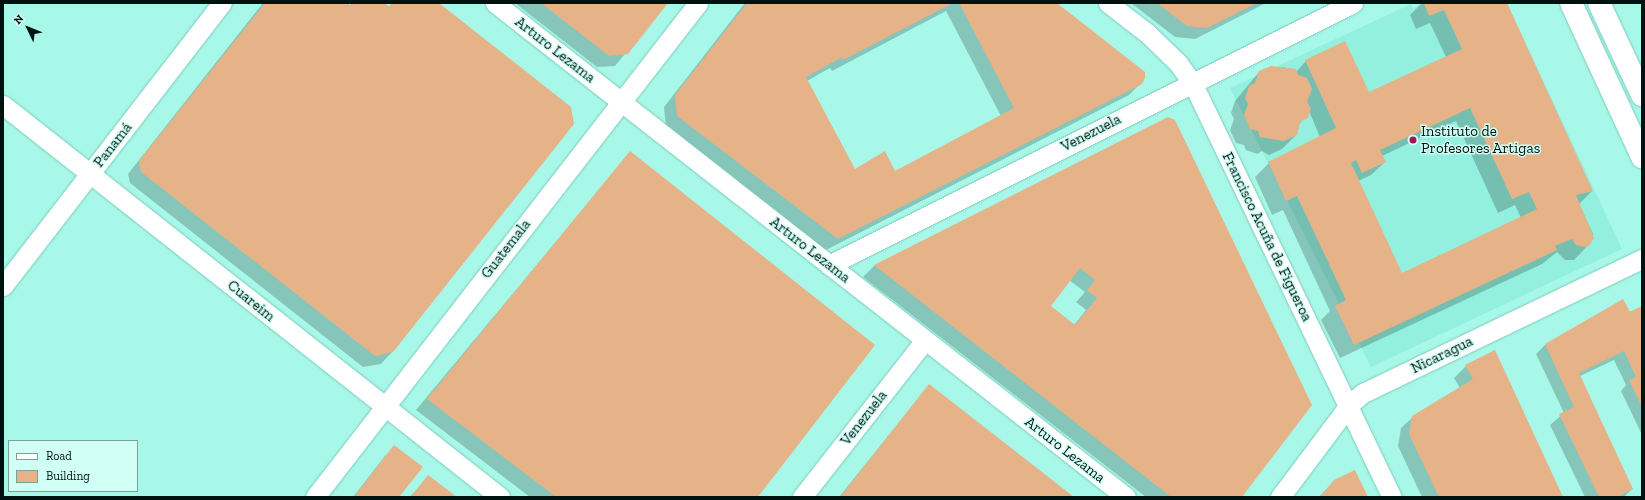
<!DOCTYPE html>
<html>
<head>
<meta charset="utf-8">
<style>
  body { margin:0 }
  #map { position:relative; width:1645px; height:500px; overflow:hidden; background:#a8f8e9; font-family:"Zilla Slab",serif }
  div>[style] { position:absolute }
  .built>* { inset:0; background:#93efde }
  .shadow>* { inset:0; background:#0003 }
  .building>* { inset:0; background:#e6b288 }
  .roads { filter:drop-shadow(0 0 1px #7cccbd) drop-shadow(0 0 1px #7cccbd) }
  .street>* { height:19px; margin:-9.5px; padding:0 9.5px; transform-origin:9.5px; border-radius:9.5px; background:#fff }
  .secondary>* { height:22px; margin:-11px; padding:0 11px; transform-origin:11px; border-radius:11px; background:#fff }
  .dots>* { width:11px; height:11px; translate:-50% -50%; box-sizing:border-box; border:2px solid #d0fff5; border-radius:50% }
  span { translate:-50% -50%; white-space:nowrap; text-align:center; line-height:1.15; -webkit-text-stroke:3px #d0fff5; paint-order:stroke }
  .street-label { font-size:15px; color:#00120f }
  .poi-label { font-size:15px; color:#00120f }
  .left { translate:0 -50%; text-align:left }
  .frame { position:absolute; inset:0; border:4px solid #00120f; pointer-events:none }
  .legend { position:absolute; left:8px; top:440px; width:130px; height:52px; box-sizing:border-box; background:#d0fff5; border:1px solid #7da099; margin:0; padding:5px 7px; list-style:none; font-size:12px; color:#00120f }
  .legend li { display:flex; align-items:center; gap:8px; height:20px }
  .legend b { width:20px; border:1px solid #7da099 }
  .north { position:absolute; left:8px; top:8px; width:40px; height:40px; -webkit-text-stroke:3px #d0fff5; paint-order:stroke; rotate:313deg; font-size:11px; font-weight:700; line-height:16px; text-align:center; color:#00120f }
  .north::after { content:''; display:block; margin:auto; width:14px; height:18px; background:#00120f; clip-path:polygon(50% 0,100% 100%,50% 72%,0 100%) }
</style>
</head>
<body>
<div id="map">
  <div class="built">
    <div style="clip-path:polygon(1424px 3px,1507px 3px,1622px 249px,1371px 367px,1230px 88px,1411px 4px,1413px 8px)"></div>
  </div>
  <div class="shadow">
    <div style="clip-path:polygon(263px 3px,346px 3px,350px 6px,352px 3px,383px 3px,388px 8px,392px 3px,438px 3px,392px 352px,381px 364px,363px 367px,130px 183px,128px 174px)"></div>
    <div style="clip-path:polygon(515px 3px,667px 3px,615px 66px,597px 67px)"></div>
    <div style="clip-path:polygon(evenodd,745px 3px,1055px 3px,1141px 83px,1129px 95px,826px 250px,666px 127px,664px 107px,745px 3px,946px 11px,1001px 116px,895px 172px,854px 171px,807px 81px,830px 68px,832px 71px,946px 11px)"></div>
    <div style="clip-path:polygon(1131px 3px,1266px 3px,1195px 39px,1175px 37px)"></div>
    <div style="clip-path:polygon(evenodd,1422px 3px,1506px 3px,1592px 191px,1579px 204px,1593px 234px,1591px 242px,1574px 260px,1565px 260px,1557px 252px,1542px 264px,1340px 358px,1321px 320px,1330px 311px,1283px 210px,1272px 215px,1255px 177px,1269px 163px,1320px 137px,1309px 111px,1298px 126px,1296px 135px,1282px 149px,1269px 155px,1262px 151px,1257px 154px,1246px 150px,1244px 145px,1236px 143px,1230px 130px,1234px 119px,1231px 113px,1235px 101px,1259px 72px,1284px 67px,1296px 72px,1306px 61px,1368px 94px,1446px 57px,1430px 23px,1416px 29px,1410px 15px,1422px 3px,1456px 121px,1498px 213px,1515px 205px,1521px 218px,1401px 274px,1358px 181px,1371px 175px,1385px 162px,1382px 156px,1456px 121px)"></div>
    <div style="clip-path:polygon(evenodd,1168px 118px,1241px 497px,1146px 497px,863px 277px,874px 266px,1168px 118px,1069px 280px,1085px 292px,1076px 302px,1086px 310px,1074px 325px,1049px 306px,1069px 280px)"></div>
    <div style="clip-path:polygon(630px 153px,757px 497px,530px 497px,416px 410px)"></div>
    <div style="clip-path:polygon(1642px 307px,1642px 435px,1621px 391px,1626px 385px,1614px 360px,1580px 376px,1632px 489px,1624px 497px,1585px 497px,1550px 425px,1564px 413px,1536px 354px,1545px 345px)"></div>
    <div style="clip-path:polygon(1495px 352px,1562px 497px,1422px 497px,1398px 446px,1401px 428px,1413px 417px,1460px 388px,1454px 378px,1466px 366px)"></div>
    <div style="clip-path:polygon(929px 385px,1072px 497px,839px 497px)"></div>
    <div style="clip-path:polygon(395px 447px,398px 497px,353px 497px,385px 456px)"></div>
    <div style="clip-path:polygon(428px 476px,454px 497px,410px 497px)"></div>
    <div style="clip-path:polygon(1334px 481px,1367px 497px,1319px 497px)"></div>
  </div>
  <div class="building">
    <div style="clip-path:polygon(265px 3px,348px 3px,351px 6px,354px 3px,384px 3px,390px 7px,393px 3px,439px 3px,571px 107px,574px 124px,393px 352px,375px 356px,141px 172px,139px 161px)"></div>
    <div style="clip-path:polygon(541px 3px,668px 3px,628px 54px,609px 56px)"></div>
    <div style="clip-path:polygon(747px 3px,953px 3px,843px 60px,842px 57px,806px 77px,855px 169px,885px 151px,895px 171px,1014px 108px,959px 3px,1057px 3px,1145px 72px,1145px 78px,1142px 84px,838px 239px,677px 116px,675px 95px)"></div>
    <div style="clip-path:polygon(1157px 3px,1257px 3px,1207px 28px,1187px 26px)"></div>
    <div style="clip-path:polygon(evenodd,1424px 3px,1507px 3px,1593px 191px,1576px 195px,1594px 238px,1589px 246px,1584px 247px,1576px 245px,1572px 239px,1555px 246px,1557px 250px,1354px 345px,1335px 306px,1346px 300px,1297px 196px,1286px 201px,1268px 162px,1336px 128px,1305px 60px,1345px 41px,1369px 92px,1462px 49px,1444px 10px,1429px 16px,1424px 3px,1470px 108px,1512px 199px,1529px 192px,1537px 209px,1402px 273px,1351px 163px,1356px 160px,1362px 173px,1386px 162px,1380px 150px,1470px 108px)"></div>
    <div style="clip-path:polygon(1271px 66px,1296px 69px,1298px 75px,1307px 78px,1312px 89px,1307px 102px,1311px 108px,1308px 118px,1300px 122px,1297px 135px,1284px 141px,1260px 137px,1258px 131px,1250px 129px,1244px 115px,1248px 104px,1245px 98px,1249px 86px,1255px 83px,1259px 71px)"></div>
    <div style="clip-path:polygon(evenodd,1168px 117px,1175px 120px,1312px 405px,1242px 497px,1171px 497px,874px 265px,1168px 117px,1080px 268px,1095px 280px,1087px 290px,1097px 298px,1075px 325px,1051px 306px,1080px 268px)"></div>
    <div style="clip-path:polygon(630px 151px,875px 345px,758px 497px,556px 497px,427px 399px)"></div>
    <div style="clip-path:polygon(1623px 299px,1630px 312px,1642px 306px,1642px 407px,1629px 380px,1636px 377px,1624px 351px,1579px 373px,1633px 489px,1617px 497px,1599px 497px,1559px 414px,1574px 407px,1545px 344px)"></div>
    <div style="clip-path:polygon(1495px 350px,1563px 497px,1439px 497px,1409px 434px,1412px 416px,1473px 379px,1465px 365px)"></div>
    <div style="clip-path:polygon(929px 384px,1074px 497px,840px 497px)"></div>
    <div style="clip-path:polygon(394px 445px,423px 467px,399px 497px,354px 497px)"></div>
    <div style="clip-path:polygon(1355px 470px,1368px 497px,1320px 497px,1334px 480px)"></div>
    <div style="clip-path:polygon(428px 475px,457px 497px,411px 497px)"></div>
  </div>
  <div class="roads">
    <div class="street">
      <div style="left:495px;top:3px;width:801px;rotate:38.06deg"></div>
      <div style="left:1108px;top:3px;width:49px;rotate:37.6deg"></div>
      <div style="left:1147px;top:33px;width:43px;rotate:44.1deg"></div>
      <div style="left:1178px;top:63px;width:24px;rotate:54deg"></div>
      <div style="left:1192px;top:82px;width:461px;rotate:64.3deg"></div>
      <div style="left:3px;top:105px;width:633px;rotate:38.26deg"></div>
      <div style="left:829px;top:265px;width:586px;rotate:-26.57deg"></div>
      <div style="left:3px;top:286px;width:358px;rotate:-52.3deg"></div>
      <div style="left:315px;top:497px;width:625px;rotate:-52.21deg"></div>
      <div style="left:802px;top:497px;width:199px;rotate:-51.9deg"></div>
      <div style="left:1280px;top:497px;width:115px;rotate:-53.1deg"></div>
      <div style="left:1349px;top:405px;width:18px;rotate:-41deg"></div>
      <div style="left:1363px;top:393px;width:310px;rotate:-25.7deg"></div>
    </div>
    <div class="secondary">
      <div style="left:1571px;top:3px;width:170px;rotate:65.2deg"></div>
      <div style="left:1599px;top:3px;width:102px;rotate:64.9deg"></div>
    </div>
  </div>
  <div class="dots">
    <div style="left:1413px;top:140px;background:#a61657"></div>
  </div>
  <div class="street-label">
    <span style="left:555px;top:50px;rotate:38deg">Arturo Lezama</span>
    <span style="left:1091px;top:133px;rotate:-27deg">Venezuela</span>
    <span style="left:113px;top:145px;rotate:-52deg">Panamá</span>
    <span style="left:1267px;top:237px;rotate:64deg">Francisco Acuña de Figueroa</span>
    <span style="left:506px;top:249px;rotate:-52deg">Guatemala</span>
    <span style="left:810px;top:250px;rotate:38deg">Arturo Lezama</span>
    <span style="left:251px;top:301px;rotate:39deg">Cuareim</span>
    <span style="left:1442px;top:355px;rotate:-26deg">Nicaragua</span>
    <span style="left:864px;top:418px;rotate:-52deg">Venezuela</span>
    <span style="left:1065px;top:450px;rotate:38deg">Arturo Lezama</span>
  </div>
  <div class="poi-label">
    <span class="left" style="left:1421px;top:140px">Instituto de<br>Profesores Artigas</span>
  </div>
  <div class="frame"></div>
  <ul class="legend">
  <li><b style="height:5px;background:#fff"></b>Road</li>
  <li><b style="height:11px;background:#e6b288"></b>Building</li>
  </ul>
  <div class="north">N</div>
</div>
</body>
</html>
